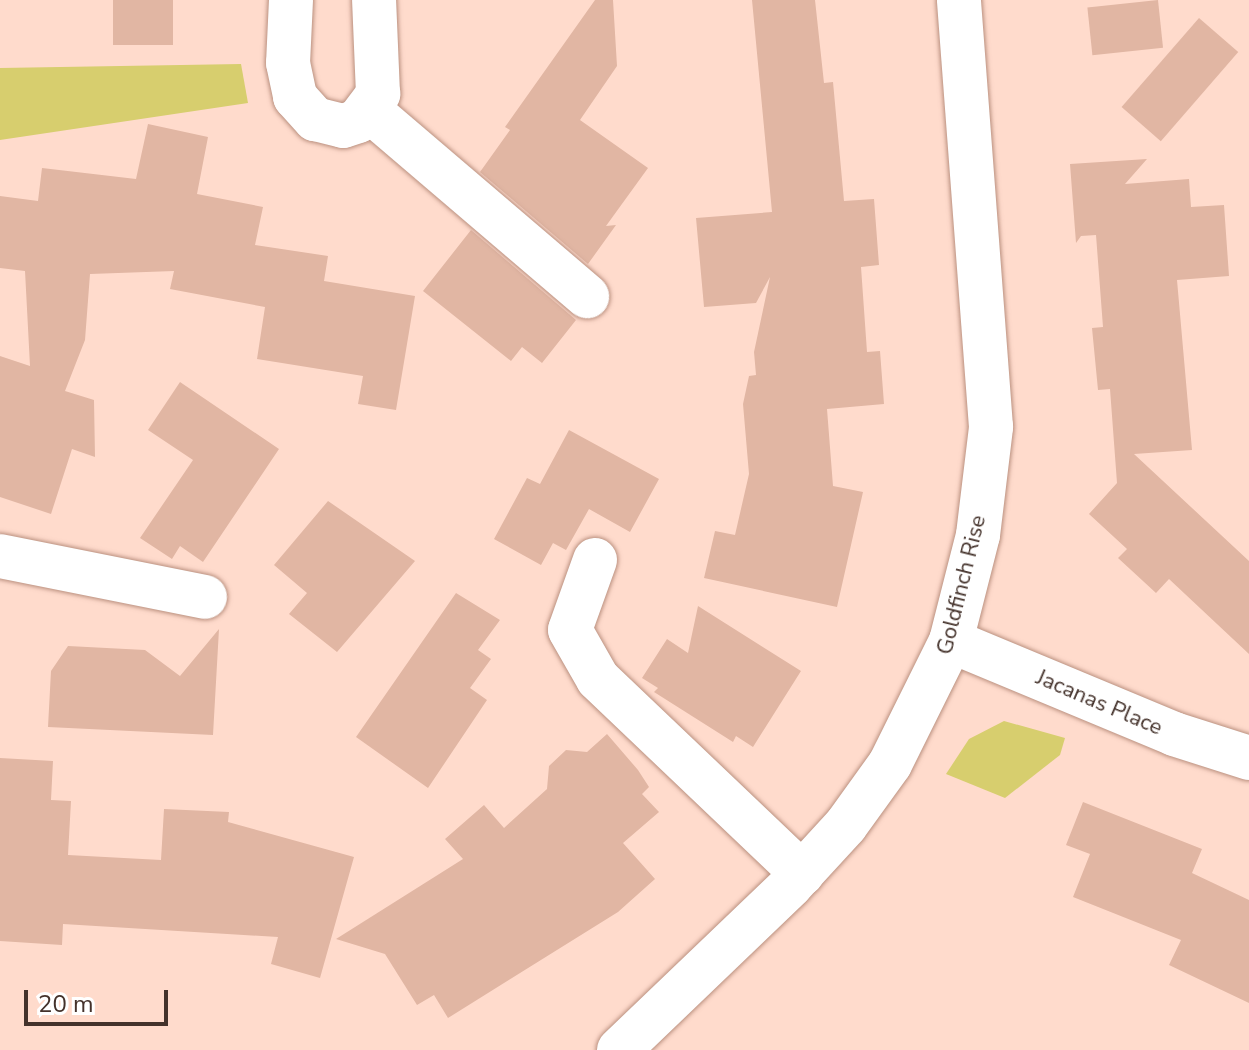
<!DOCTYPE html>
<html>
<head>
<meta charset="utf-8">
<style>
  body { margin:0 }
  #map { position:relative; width:1249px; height:1050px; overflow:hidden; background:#ffdbcc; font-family:"Nunito Sans",sans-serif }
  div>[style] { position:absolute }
  .green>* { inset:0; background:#d7ce6e }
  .building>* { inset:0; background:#e1b6a3; transform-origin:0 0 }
  .roads { filter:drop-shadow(0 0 2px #bb9180) drop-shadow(0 0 2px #bb9180) }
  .minor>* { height:44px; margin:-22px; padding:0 22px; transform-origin:22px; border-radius:22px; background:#fff }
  span { translate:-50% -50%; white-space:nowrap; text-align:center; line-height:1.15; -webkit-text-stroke:8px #fff; paint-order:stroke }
  .street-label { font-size:22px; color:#44322b }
  .scale { position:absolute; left:24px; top:990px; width:144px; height:36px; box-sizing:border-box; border:4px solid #44322b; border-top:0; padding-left:10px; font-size:24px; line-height:28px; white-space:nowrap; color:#44322b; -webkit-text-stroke:6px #fff; paint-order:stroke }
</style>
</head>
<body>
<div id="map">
  <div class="green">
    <div style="clip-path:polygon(241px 64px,248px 103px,0 140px,0 68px)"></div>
    <div style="clip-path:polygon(1004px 721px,1065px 738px,1060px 755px,1005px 798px,946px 774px,969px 739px)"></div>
  </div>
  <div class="building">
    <div style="left:113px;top:0;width:60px;height:45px"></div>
    <div style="clip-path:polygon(595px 0,613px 0,617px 66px,580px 120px,648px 168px,606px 226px,616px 225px,588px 264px,480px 172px,510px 130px,505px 127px)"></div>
    <div style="clip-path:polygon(752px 0,815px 0,824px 83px,833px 82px,844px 201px,874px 199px,879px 265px,861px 267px,867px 352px,880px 351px,884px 404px,827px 409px,833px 486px,863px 492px,837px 607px,704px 578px,715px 531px,735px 535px,749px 474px,743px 404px,749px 376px,756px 375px,754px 352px,770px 277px,756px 303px,704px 307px,696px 218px,772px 212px)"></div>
    <div style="left:1158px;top:0;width:48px;height:71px;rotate:84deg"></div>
    <div style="left:1199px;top:18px;width:52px;height:118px;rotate:41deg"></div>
    <div style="clip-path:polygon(148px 124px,208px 137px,197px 194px,263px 207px,255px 245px,328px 256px,324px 281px,415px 296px,396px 410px,358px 404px,363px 376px,257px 359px,265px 307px,170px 289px,174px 271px,90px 274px,85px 340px,65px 391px,94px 400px,95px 457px,72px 449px,51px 514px,0 497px,0 356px,30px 366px,25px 271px,0 268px,0 196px,38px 201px,42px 168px,136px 179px)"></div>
    <div style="clip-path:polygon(1147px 159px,1125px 184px,1189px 179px,1191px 207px,1224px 205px,1229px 276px,1177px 280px,1192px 450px,1134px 454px,1249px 561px,1249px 654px,1169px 579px,1156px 593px,1118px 558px,1127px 549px,1089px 514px,1117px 483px,1110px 389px,1098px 390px,1092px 328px,1103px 327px,1096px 235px,1081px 236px,1076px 243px,1070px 164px)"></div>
    <div style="clip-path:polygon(471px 230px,576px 320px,542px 363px,522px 347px,511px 361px,423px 291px)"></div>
    <div style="clip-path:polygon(180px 382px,279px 449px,203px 562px,180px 546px,172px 559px,140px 538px,193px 460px,148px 430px)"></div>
    <div style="clip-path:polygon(569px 430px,659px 479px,630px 532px,589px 509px,566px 550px,553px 543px,541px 565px,494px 539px,527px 478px,540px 484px)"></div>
    <div style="clip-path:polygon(328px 501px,415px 561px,337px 652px,289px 614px,307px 593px,274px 565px)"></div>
    <div style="clip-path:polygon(456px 593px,500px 620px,478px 650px,491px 659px,470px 688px,487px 700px,428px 788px,356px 737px)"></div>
    <div style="clip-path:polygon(698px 606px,801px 671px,753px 747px,736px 736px,733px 742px,654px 692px,658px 688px,642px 678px,667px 639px,688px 653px)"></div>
    <div style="clip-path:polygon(219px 629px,213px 735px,48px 727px,51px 671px,68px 646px,145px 650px,180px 676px)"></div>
    <div style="clip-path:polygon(607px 734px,638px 770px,649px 787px,642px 794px,659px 812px,623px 843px,655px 879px,618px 912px,448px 1018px,434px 995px,417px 1005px,385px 954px,336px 939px,463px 859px,445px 839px,484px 805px,504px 828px,547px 789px,549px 766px,566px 750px,587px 752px)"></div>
    <div style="clip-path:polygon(0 758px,53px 761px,51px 800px,71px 801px,68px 855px,161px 860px,164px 809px,229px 812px,228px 822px,354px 857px,320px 978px,271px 964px,278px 937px,63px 924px,62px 945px,0 941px)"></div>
    <div style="clip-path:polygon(1083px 802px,1202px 849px,1192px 873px,1249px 900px,1249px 1003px,1169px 965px,1181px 940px,1073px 897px,1090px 854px,1066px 845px)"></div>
  </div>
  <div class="roads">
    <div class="minor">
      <div style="left:291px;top:0;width:63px;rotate:92.7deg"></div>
      <div style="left:288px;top:63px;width:35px;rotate:78deg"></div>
      <div style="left:295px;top:97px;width:30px;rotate:48deg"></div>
      <div style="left:315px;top:119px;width:29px;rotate:14deg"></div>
      <div style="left:343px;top:126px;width:16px;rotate:-18deg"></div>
      <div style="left:358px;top:121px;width:34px;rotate:-53deg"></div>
      <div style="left:378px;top:94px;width:94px;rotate:-92.4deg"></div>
      <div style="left:369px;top:110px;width:287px;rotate:40.5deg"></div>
      <div style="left:0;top:556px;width:209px;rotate:11.3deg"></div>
      <div style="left:595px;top:560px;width:74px;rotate:109.7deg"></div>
      <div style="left:570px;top:630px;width:56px;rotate:60.3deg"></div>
      <div style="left:598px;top:679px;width:282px;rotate:43.6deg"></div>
      <div style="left:951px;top:641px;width:242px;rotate:22.6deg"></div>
      <div style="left:1174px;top:734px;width:79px;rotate:17.7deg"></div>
      <div style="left:619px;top:1050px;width:238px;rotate:-43.8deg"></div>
      <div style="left:791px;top:885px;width:81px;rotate:-47.5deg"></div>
      <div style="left:846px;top:825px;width:75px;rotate:-54.2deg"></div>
      <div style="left:890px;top:764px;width:137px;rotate:-63.6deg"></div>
      <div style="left:951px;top:641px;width:109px;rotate:-75.7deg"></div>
      <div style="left:978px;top:535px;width:109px;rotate:-83.1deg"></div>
      <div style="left:991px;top:427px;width:428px;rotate:-94.3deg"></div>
    </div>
  </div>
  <div class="street-label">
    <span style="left:962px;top:585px;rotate:-76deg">Goldfinch Rise</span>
    <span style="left:1099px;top:703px;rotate:23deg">Jacanas Place</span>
  </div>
  <div class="scale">20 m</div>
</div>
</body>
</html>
